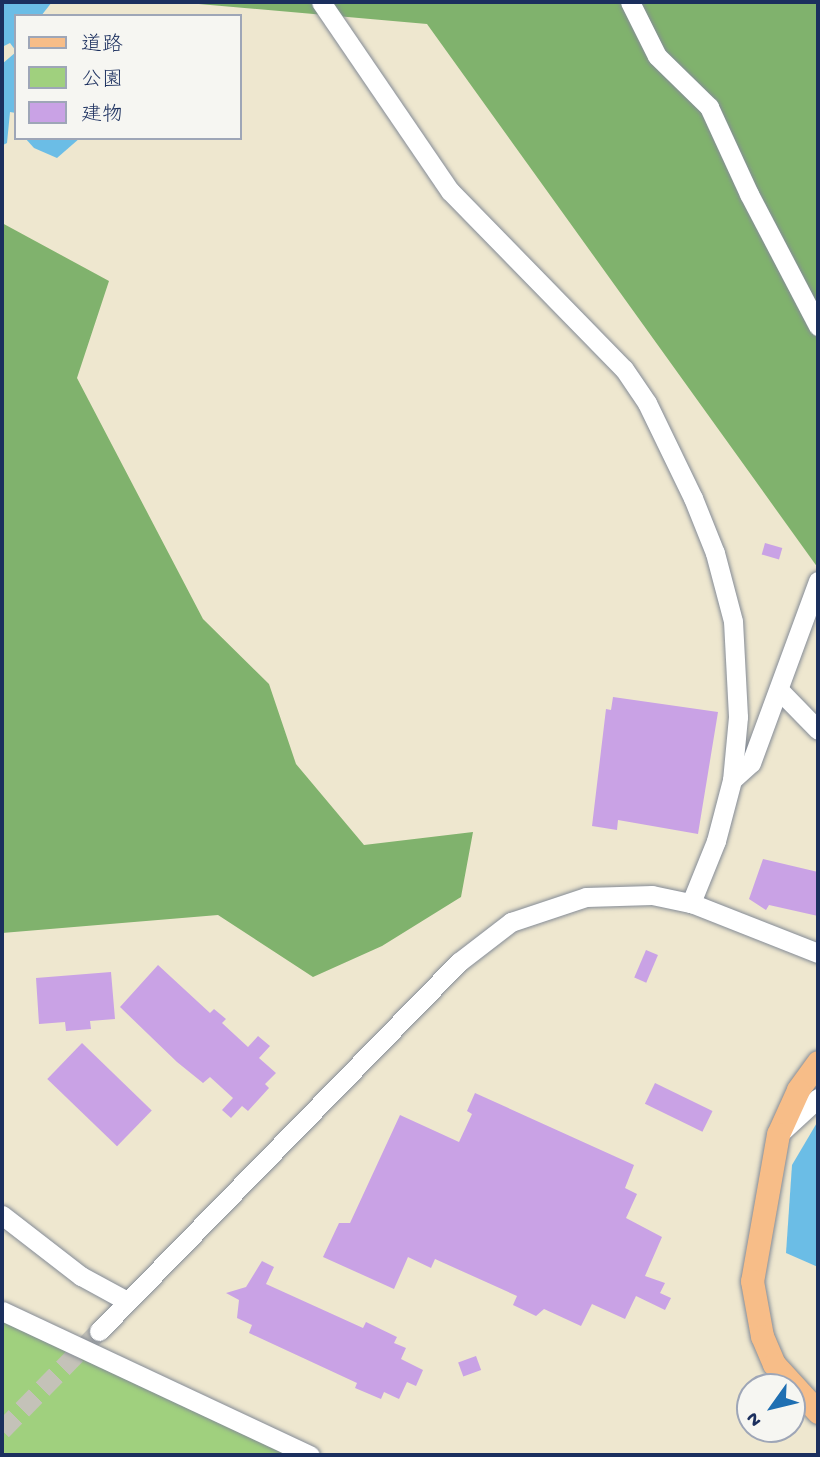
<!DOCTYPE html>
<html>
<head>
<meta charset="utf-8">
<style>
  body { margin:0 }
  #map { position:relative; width:820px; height:1457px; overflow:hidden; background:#eee7cf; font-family:"Gochi Hand","Klee One",sans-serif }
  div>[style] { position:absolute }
  .green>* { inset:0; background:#a0d07e }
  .forest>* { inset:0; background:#80b26d }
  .water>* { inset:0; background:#6bbde6 }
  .building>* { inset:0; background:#c9a2e5; transform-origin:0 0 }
  .minor-tunnel>* { height:19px; margin-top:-9.5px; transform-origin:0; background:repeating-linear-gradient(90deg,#c4c2b8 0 19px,transparent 0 29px) }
  .roads { filter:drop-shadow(0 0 2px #848b96) drop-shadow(0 0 2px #848b96) }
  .minor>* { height:19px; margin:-9.5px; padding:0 9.5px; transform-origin:9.5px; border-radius:9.5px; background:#fff }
  .major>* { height:23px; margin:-11.5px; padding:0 11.5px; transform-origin:11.5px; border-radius:11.5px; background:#f7bd88 }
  span { translate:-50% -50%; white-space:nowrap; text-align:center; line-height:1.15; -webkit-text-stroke:6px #f6f6f2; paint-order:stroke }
  .frame { position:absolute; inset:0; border:4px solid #1b2f5e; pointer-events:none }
  .legend { position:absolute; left:14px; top:14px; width:228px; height:126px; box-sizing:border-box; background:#f6f6f2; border:2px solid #9ea6b7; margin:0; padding:9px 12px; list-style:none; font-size:21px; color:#1b2f5e }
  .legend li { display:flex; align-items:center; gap:14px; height:35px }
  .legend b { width:35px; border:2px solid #9ea6b7 }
  .north { position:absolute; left:736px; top:1373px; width:70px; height:70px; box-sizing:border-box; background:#f6f6f2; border:2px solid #9ea6b7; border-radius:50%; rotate:236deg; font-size:19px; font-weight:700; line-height:28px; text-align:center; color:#1b2f5e }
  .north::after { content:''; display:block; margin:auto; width:24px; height:32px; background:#1f6fb2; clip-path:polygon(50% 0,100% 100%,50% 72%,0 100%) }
</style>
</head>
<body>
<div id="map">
  <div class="green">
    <div style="clip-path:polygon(2px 1320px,289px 1455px,2px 1455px)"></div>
  </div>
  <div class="forest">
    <div style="clip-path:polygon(176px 2px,818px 2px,818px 568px,427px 24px)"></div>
    <div style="clip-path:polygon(2px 223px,109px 281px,77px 378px,203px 619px,269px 684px,296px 764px,364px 845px,473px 832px,461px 897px,382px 946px,313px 977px,218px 915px,2px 933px)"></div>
  </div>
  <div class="water">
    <div style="clip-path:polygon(2px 2px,52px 2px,41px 16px,16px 16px,16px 51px,10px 43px,2px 47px)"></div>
    <div style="clip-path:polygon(16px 52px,16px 113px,10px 112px,7px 143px,3px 145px,2px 64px)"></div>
    <div style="clip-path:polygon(25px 138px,80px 138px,57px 158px,34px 148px)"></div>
    <div style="clip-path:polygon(818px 1121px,818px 1267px,786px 1253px,792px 1165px)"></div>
  </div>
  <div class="building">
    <div style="left:765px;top:543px;width:18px;height:12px;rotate:16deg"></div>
    <div style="clip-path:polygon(613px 697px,718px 712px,698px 834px,618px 820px,617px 830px,592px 826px,606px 709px,611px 710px)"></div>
    <div style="clip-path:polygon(763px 859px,818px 872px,818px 916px,769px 905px,766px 910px,749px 899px)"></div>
    <div style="left:646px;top:950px;width:13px;height:30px;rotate:23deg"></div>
    <div style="clip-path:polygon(158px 965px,210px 1013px,214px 1009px,226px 1019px,222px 1023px,248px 1047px,258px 1036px,270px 1046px,259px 1058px,276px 1073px,265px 1084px,269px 1088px,248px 1111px,242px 1106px,231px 1118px,222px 1110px,233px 1098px,210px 1077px,203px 1083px,177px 1062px,120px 1007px)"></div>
    <div style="clip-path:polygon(111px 972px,115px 1019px,90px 1021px,91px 1029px,66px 1031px,65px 1022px,39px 1024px,36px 978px)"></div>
    <div style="left:82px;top:1043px;width:97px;height:50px;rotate:44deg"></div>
    <div style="left:655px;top:1083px;width:64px;height:23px;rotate:26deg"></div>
    <div style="clip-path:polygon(475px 1093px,634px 1165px,625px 1188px,637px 1194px,626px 1218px,662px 1237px,645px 1276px,665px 1283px,660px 1293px,671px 1298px,665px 1310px,636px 1296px,625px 1319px,592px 1304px,581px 1326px,544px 1309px,536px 1316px,513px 1305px,517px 1296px,435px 1259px,431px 1268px,408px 1257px,394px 1289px,323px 1257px,339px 1223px,350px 1223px,400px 1115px,459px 1142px,472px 1114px,467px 1111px)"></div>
    <div style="clip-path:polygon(262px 1261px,274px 1267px,266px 1284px,363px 1328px,366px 1322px,397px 1337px,394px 1343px,406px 1348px,401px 1359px,423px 1370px,416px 1386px,407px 1382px,399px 1399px,384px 1392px,381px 1399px,355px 1388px,357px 1383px,249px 1333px,252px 1325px,237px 1318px,239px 1300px,226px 1293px,246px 1287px)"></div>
    <div style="left:476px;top:1356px;width:15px;height:19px;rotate:70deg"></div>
  </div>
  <div class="minor-tunnel">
    <div style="left:2px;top:1430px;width:139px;rotate:-45.6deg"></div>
  </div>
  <div class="roads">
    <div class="minor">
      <div style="left:321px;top:2px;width:229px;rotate:55.7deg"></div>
      <div style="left:450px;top:191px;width:249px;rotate:45.7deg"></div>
      <div style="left:624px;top:369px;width:41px;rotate:55.9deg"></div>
      <div style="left:647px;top:403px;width:106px;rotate:64.2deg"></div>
      <div style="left:693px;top:498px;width:59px;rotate:68.2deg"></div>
      <div style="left:715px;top:553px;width:70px;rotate:75.2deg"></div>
      <div style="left:733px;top:621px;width:96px;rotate:87deg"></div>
      <div style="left:738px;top:717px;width:63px;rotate:95.4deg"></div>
      <div style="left:732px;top:780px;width:63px;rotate:104.7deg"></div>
      <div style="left:716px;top:841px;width:67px;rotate:112deg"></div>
      <div style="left:630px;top:2px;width:60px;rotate:63.4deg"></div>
      <div style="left:657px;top:56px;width:73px;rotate:44.4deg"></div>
      <div style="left:709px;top:107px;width:96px;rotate:65.3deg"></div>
      <div style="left:749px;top:194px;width:149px;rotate:62.4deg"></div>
      <div style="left:780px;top:691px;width:54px;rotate:45.7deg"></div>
      <div style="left:732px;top:780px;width:25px;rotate:-42deg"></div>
      <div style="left:751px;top:763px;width:194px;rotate:-69.8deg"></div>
      <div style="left:780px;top:1133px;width:52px;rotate:-42.6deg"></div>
      <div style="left:2px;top:1215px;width:100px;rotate:37.7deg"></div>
      <div style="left:81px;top:1276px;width:52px;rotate:28.5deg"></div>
      <div style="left:2px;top:1311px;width:340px;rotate:25.1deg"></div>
      <div style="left:99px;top:1331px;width:516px;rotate:-45.71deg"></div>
      <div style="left:459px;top:962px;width:66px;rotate:-37.6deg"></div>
      <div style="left:511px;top:922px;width:79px;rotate:-18.4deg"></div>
      <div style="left:586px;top:897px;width:66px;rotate:-1.7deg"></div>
      <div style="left:652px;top:895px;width:40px;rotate:12deg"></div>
      <div style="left:691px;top:903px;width:136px;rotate:21.5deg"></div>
    </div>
    <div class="major">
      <div style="left:818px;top:1062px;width:34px;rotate:126deg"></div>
      <div style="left:798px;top:1090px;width:48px;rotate:114.4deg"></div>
      <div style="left:778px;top:1134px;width:149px;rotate:100deg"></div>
      <div style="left:752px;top:1281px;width:56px;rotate:79.7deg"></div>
      <div style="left:762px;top:1336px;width:30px;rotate:67deg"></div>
      <div style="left:774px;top:1364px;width:65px;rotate:47.5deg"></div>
    </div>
  </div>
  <div class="frame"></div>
  <ul class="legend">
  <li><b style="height:9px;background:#f7bd88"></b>道路</li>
  <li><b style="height:19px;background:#a0d07e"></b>公園</li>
  <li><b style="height:19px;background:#c9a2e5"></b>建物</li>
  </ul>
  <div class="north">N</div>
</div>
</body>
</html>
